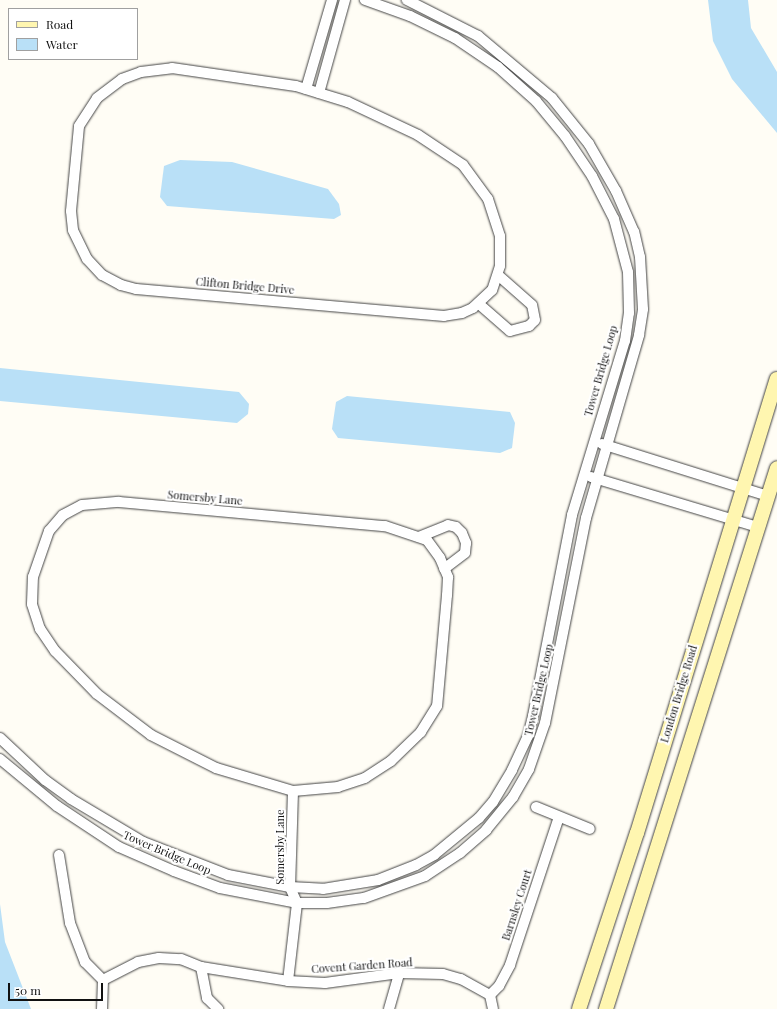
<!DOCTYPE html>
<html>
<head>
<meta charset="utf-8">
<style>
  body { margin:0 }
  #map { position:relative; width:777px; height:1009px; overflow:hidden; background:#fffdf5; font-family:"Playfair Display",serif }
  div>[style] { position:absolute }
  .water>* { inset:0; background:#b9e0f7 }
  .roads { filter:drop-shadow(0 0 1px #444) drop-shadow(0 0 1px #444) }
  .minor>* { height:10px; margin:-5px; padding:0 5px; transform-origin:5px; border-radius:5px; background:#fff }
  .secondary>* { height:14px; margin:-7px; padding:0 7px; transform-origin:7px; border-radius:7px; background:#fff6b0 }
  span { translate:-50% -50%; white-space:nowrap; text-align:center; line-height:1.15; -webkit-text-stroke:4px #fff; paint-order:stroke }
  .street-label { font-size:11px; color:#111 }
  .legend { position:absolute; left:8px; top:8px; width:130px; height:52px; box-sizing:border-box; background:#fff; border:1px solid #a0a0a0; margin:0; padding:5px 7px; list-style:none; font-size:12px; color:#111 }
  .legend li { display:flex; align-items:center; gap:8px; height:20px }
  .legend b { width:20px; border:1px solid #a0a0a0 }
  .scale { position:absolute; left:8px; top:983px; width:95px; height:18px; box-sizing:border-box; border:2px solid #111; border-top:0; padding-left:5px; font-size:12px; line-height:14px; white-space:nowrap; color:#111; -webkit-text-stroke:3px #fff; paint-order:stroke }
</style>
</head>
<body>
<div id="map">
  <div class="water">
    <div style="clip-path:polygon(708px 0,748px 0,751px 28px,777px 72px,777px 133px,732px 79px,713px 41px)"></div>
    <div style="clip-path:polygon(180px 160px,232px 162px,328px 189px,339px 204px,341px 215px,334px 219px,167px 206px,160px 197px,164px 166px)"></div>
    <div style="clip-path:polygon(0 368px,239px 392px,249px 404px,248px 414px,237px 423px,0 401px)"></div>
    <div style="clip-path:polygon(347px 396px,510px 412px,515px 423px,512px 448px,500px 453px,338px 438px,332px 429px,336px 402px)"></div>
    <div style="clip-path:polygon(0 904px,5px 942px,31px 1009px,0 1009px)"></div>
  </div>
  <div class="roads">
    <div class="minor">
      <div style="left:172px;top:68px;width:125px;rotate:8.3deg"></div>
      <div style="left:296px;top:86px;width:54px;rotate:17.1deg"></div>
      <div style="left:348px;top:102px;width:77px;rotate:25.2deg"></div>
      <div style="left:418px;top:135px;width:54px;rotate:33.7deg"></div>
      <div style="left:463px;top:165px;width:42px;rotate:53.7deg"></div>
      <div style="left:488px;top:199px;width:39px;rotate:72deg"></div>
      <div style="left:500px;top:236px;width:30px;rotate:90deg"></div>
      <div style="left:500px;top:266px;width:25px;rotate:108deg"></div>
      <div style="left:492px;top:290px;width:26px;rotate:137deg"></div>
      <div style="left:473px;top:308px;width:12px;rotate:156deg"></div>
      <div style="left:462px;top:313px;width:18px;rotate:171deg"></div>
      <div style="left:444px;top:316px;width:309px;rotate:-175deg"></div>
      <div style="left:136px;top:289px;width:16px;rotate:-165deg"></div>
      <div style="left:121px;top:285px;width:21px;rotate:-152deg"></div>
      <div style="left:102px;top:275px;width:22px;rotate:-133deg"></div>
      <div style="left:87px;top:259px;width:32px;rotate:-116deg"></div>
      <div style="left:73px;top:230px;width:19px;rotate:-96deg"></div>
      <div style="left:71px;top:211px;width:85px;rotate:-84.6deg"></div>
      <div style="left:79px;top:126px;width:33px;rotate:-57deg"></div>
      <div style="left:97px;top:98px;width:31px;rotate:-37deg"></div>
      <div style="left:122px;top:79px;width:20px;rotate:-20deg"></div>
      <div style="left:141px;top:72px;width:31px;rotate:-7deg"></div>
      <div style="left:306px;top:89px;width:93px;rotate:-73.7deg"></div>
      <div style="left:319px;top:93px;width:97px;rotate:-74.4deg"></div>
      <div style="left:479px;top:304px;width:41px;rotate:41.1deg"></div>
      <div style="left:510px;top:331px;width:20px;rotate:-15deg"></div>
      <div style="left:529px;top:326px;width:8px;rotate:-45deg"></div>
      <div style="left:535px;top:320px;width:15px;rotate:-101deg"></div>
      <div style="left:532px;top:305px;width:45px;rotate:-138.6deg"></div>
      <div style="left:602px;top:444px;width:174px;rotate:17.4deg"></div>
      <div style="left:591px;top:477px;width:174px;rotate:16.7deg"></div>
      <div style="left:119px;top:502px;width:267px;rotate:5.2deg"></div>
      <div style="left:385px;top:526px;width:44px;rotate:18.4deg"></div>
      <div style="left:427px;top:540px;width:22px;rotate:54deg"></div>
      <div style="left:440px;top:558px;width:21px;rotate:67deg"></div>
      <div style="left:448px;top:577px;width:18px;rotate:93deg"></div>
      <div style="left:447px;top:595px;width:111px;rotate:95.1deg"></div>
      <div style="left:437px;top:706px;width:31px;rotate:122deg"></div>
      <div style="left:421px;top:732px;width:42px;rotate:136deg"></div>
      <div style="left:391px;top:761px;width:31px;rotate:147deg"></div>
      <div style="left:365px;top:778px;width:28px;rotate:162deg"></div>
      <div style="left:338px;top:787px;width:45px;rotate:174.9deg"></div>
      <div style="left:293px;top:791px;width:80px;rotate:-163.4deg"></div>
      <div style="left:216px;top:768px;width:73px;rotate:-153.1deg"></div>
      <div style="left:151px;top:735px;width:68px;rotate:-142.8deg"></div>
      <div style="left:97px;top:694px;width:60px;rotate:-134.3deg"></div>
      <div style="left:55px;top:651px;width:27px;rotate:-124deg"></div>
      <div style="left:40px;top:629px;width:26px;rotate:-108deg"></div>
      <div style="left:32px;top:604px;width:27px;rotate:-88deg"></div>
      <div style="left:33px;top:577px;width:49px;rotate:-70.8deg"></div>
      <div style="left:49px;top:531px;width:21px;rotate:-49deg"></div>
      <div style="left:63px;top:515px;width:21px;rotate:-28deg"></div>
      <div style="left:82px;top:505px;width:37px;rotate:-5deg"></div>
      <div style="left:419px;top:537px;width:31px;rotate:-22deg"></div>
      <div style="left:448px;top:525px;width:8px;rotate:14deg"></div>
      <div style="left:456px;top:527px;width:8px;rotate:45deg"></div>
      <div style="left:462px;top:533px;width:11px;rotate:68deg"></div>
      <div style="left:466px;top:543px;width:10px;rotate:96deg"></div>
      <div style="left:465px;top:553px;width:26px;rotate:143deg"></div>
      <div style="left:0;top:738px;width:62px;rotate:43deg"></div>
      <div style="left:45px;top:780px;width:32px;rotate:36deg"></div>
      <div style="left:71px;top:799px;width:84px;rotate:30.8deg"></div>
      <div style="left:143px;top:842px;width:91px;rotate:21.2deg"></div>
      <div style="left:228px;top:875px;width:63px;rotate:11deg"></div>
      <div style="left:290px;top:887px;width:33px;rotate:3deg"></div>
      <div style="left:323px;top:889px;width:56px;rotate:-9.3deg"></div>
      <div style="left:378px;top:880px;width:41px;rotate:-21.5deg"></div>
      <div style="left:416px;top:865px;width:21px;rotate:-29deg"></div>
      <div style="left:434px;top:855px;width:58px;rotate:-39.4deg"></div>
      <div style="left:479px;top:818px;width:21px;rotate:-49deg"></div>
      <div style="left:493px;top:802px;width:37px;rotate:-59deg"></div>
      <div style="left:512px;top:770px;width:38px;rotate:-65deg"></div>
      <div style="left:528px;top:736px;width:21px;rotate:-76deg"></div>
      <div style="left:533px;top:716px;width:205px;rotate:-79deg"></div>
      <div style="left:572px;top:515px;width:182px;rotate:-73.1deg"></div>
      <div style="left:625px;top:341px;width:28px;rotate:-82deg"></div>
      <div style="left:629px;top:313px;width:41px;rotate:-91.4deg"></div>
      <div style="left:628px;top:272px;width:55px;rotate:-104.8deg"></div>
      <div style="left:614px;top:219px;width:48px;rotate:-117.1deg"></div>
      <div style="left:592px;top:176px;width:48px;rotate:-124deg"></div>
      <div style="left:565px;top:136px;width:45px;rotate:-129.6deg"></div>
      <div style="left:536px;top:101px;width:51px;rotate:-138.2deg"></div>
      <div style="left:498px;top:67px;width:52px;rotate:-146deg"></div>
      <div style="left:455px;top:38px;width:50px;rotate:-153.9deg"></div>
      <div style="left:410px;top:16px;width:48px;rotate:-160.4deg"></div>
      <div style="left:0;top:759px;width:74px;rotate:39.5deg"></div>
      <div style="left:57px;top:806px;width:74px;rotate:33.5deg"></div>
      <div style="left:119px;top:847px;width:60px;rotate:23.6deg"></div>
      <div style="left:174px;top:871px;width:49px;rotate:20.3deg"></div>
      <div style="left:220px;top:888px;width:78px;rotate:11deg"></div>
      <div style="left:297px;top:903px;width:30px"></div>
      <div style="left:327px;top:903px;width:37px;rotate:-8deg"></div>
      <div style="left:364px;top:898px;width:65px;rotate:-19.8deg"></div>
      <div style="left:425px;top:876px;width:42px;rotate:-33.3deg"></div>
      <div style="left:460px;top:853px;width:35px;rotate:-41deg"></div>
      <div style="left:486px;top:830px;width:43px;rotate:-50.7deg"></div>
      <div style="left:513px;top:797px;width:32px;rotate:-60deg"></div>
      <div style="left:529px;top:769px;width:49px;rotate:-70.8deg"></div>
      <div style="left:545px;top:723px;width:209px;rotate:-78.7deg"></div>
      <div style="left:586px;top:518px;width:191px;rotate:-73.8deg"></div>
      <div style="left:639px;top:335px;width:26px;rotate:-81deg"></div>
      <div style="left:643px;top:309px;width:52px;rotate:-93.3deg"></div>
      <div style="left:640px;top:257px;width:26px;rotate:-103deg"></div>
      <div style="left:634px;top:232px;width:45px;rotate:-113.7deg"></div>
      <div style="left:616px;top:191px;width:54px;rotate:-119.9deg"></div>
      <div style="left:589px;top:144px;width:59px;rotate:-128.8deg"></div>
      <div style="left:552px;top:98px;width:97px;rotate:-140deg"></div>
      <div style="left:478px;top:36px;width:80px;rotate:-153.1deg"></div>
      <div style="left:536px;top:807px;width:58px;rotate:22.2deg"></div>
      <div style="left:59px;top:855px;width:69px;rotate:80.8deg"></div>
      <div style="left:70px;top:923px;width:42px;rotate:69deg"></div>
      <div style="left:85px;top:962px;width:25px;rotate:45deg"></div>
      <div style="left:201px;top:967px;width:32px;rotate:79deg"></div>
      <div style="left:207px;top:998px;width:16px;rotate:45deg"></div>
      <div style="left:103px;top:980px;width:39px;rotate:-27deg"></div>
      <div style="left:138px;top:962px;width:21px;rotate:-11deg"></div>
      <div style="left:159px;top:958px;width:22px;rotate:3deg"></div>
      <div style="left:181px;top:959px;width:22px;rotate:22deg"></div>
      <div style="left:201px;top:967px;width:88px;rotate:9.1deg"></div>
      <div style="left:288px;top:981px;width:37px;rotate:3deg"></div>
      <div style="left:325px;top:983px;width:75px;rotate:-7.7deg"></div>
      <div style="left:399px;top:973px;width:44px;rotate:1.3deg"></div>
      <div style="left:443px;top:974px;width:19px;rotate:16deg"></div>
      <div style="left:461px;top:979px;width:33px;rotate:29deg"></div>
      <div style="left:490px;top:995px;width:14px;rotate:78deg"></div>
      <div style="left:288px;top:981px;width:79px;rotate:-83.4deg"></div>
      <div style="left:297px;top:903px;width:17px;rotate:-114deg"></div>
      <div style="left:290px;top:887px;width:96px;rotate:-88.2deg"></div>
      <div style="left:490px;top:995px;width:13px;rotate:-45deg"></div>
      <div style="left:499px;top:986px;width:24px;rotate:-62deg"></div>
      <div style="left:510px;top:965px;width:156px;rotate:-71.7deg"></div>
      <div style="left:102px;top:1009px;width:29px;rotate:-88deg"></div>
      <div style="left:389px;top:1009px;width:37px;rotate:-74deg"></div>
    </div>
    <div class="secondary">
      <div style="left:579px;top:1009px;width:185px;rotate:-71.8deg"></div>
      <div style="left:637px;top:833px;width:475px;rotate:-72.9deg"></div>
      <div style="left:606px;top:1009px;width:567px;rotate:-72.46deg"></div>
    </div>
  </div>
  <div class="street-label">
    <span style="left:245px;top:286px;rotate:5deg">Clifton Bridge Drive</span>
    <span style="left:601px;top:371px;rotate:-74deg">Tower Bridge Loop</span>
    <span style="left:205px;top:498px;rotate:5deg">Somersby Lane</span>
    <span style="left:539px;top:690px;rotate:-77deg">Tower Bridge Loop</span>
    <span style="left:679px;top:694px;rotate:-73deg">London Bridge Road</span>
    <span style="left:280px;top:847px;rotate:-90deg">Somersby Lane</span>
    <span style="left:167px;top:853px;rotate:23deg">Tower Bridge Loop</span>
    <span style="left:517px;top:905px;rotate:-72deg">Barnsley Court</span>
    <span style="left:362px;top:966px;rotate:-4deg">Covent Garden Road</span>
  </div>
  <ul class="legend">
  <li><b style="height:5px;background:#fff6b0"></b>Road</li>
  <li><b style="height:11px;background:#b9e0f7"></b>Water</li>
  </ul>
  <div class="scale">50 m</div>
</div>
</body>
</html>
